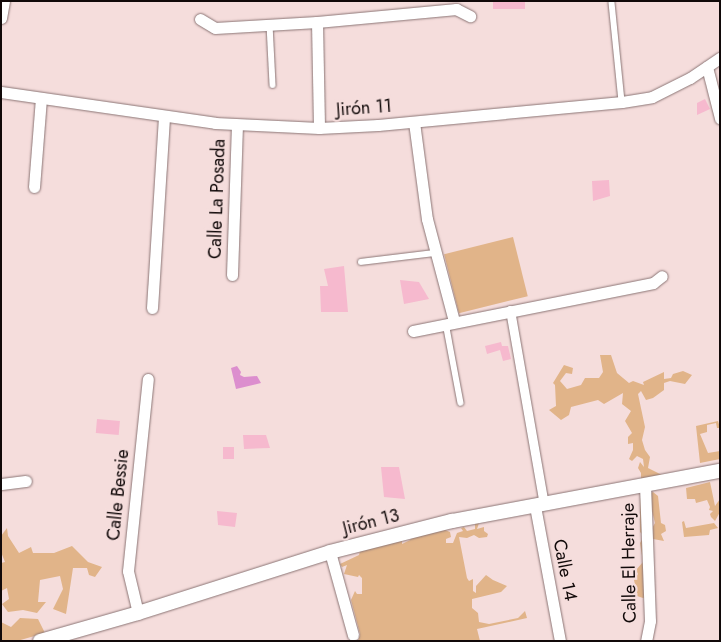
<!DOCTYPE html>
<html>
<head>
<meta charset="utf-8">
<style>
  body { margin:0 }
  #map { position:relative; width:721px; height:642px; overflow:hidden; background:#f5dddc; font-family:Jost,sans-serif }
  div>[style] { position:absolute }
  .green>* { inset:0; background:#e1b489; transform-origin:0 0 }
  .water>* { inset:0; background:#dc8ece }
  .building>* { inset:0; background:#f6b9ce; transform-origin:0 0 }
  .roads { filter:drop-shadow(0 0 1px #8b7575) drop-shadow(0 0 1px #8b7575) }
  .service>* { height:5.5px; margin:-2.75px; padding:0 2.75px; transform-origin:2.75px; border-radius:2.75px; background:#fff }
  .pedestrian>* { height:9px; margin:-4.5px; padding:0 4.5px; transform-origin:4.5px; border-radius:4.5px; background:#fff }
  .minor>* { height:11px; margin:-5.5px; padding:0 5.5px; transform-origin:5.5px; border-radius:5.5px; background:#fff }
  .tertiary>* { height:14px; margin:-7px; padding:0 7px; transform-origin:7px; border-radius:7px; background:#fff }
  span { translate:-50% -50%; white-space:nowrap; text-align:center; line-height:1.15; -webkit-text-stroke:4.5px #f5dddc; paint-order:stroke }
  .street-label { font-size:18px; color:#110909 }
  .frame { position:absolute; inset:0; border:2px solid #110909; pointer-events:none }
</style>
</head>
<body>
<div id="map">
  <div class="green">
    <div style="left:513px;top:237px;width:61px;height:71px;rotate:76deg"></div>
    <div style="clip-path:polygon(600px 355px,611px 355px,617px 373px,629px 383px,633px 381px,644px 385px,643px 382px,664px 372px,664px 379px,671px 378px,673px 374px,683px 371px,692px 375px,685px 384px,670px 381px,664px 383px,664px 390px,653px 398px,646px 400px,641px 391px,638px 394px,645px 427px,642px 440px,645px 450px,650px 457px,648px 468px,664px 476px,641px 479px,641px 473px,638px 468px,640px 462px,644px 467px,643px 459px,637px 456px,632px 461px,629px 459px,633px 450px,633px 443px,628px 444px,628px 437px,632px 433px,625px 421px,631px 411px,622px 404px,623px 393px,604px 404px,598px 400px,571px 407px,569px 415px,561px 420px,549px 410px,556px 406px,555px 385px,553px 383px,564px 365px,573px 368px,572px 374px,566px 373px,560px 381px,567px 389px,581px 385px,585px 378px,599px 378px,603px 372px)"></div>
    <div style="clip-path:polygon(718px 421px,720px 428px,717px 428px,716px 423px,707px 425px,707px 432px,700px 434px,708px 453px,720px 451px,720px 459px,700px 463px,696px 426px)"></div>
    <div style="clip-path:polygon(710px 482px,715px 506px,720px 499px,720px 512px,715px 521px,711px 517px,710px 514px,713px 511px,709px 510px,710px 507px,707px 500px,696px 503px,695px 499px,687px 499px,686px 488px)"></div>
    <div style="clip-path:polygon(653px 492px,658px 496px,661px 523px,665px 525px,666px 531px,661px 534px,664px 541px,653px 539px,651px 530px,655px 523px,648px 495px)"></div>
    <div style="clip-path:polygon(640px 498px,644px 499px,646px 535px,647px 597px,643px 598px,637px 596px,637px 592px,632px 593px,636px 589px,634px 580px,638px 574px,636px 570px,643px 562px,640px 543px,644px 536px,640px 532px)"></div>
    <div style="clip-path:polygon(684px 521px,686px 528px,714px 523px,718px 528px,710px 530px,709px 535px,684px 537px,682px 522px)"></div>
    <div style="clip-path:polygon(475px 523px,479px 523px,477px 529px,484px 527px,484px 531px,488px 534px,487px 537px,479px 538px,474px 535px,467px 538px,459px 537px,467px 578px,469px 581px,473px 579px,473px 591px,476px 593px,476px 586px,486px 575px,493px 580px,507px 586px,501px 592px,472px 599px,472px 608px,478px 613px,479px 622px,489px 624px,518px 618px,525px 611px,527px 618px,477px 629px,480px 641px,358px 641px,360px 634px,351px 600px,355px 591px,357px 594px,362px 594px,362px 578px,359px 575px,358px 577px,344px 574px,347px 565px,342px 567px,340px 564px,359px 555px,360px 551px,402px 540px,402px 544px,410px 540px,413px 535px,445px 530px,450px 532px,451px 537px,446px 539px,446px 543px,453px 543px,457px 533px,463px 531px,461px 528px,464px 527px,467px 531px,475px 529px)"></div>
    <div style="clip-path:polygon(7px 528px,8px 536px,19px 553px,31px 547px,33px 553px,54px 553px,72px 546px,88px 562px,102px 567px,95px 577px,89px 575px,87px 568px,73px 568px,66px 614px,53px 609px,63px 589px,60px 576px,40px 580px,38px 602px,46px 602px,37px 613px,23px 610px,8px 612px,2px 604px,9px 599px,7px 588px,1px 591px,1px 563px,5px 562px,1px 552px,1px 536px)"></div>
    <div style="clip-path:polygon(20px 618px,38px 619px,45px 633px,17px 641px,1px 641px,1px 622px,11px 627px)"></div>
  </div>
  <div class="water">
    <div style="clip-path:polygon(237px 366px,241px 372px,240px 375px,244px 377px,257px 376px,261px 383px,236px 389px,231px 368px)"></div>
  </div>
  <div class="building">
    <div style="left:493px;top:1px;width:32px;height:8px"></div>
    <div style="clip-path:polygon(705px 99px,710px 109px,697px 115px,697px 103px)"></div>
    <div style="clip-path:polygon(609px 180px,610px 196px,593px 201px,592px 181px)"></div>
    <div style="clip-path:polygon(344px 266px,348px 312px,321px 312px,320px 286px,328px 286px,324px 269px)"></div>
    <div style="clip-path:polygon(400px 280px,419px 282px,429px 299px,404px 304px)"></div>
    <div style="clip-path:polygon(501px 342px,502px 346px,508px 346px,511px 359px,503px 361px,500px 350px,487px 354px,485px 346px)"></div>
    <div style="left:97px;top:419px;width:23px;height:14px;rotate:5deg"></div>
    <div style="clip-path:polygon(243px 435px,266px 435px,270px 448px,244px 449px)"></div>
    <div style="left:223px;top:447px;width:11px;height:12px"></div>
    <div style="clip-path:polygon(381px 467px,399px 467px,405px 499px,384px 497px)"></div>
    <div style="clip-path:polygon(217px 511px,237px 513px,235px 527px,218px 525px)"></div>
  </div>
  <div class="roads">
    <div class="service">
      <div style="left:612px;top:3px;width:100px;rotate:84.2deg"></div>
      <div style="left:270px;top:25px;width:60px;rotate:87.1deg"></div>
      <div style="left:361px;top:262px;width:75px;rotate:-6.9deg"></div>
      <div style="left:446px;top:323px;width:81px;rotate:79.4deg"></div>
    </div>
    <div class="pedestrian">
      <div style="left:510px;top:310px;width:197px;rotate:80.1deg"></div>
    </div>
    <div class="minor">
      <div style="left:1px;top:18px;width:17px;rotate:-80deg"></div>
      <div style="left:200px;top:19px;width:17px;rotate:31deg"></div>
      <div style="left:215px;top:28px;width:102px;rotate:-3.4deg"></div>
      <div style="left:317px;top:22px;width:140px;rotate:-5.3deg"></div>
      <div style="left:456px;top:9px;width:16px;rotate:27deg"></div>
      <div style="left:317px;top:22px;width:106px;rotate:88.9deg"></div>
      <div style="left:707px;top:67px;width:53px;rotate:75.7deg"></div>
      <div style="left:1px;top:92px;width:216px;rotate:8.2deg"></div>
      <div style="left:215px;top:123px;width:104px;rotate:2.8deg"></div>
      <div style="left:319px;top:128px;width:59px;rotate:-2.9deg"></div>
      <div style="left:378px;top:125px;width:245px;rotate:-5.4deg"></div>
      <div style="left:622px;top:102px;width:30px;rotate:-9deg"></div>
      <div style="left:652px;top:97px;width:42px;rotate:-26.6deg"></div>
      <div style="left:690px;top:78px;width:36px;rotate:-34deg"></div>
      <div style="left:414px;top:122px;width:98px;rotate:82.4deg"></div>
      <div style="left:427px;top:219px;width:106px;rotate:75.2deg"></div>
      <div style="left:34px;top:187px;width:89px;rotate:-85.5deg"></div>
      <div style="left:232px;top:275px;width:150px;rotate:-88.1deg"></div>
      <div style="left:152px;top:308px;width:192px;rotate:-86.4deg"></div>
      <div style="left:413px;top:331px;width:245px;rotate:-11.3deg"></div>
      <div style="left:653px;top:283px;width:11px;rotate:-38deg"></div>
      <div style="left:1px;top:484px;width:25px;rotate:-7deg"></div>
      <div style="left:645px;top:485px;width:136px;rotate:87.9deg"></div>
      <div style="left:650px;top:621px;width:20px;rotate:101deg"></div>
      <div style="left:535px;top:506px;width:137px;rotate:79.5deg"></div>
      <div style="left:330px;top:552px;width:86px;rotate:74.5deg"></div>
      <div style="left:138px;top:613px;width:43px;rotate:-103.4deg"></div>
      <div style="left:128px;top:571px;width:193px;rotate:-84.1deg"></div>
    </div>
    <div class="tertiary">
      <div style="left:40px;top:641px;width:102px;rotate:-15.9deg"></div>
      <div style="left:138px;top:613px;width:201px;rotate:-17.6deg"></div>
      <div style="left:330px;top:552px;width:126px;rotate:-14.3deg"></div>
      <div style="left:452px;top:521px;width:273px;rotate:-10.6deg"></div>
    </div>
  </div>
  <div class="street-label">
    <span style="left:364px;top:108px;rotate:-4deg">Jirón 11</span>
    <span style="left:217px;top:199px;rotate:-88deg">Calle La Posada</span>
    <span style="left:118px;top:495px;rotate:-84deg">Calle Bessie</span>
    <span style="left:371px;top:522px;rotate:-14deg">Jirón 13</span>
    <span style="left:629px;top:563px;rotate:-91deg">Calle El Herraje</span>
    <span style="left:565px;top:570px;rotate:79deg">Calle 14</span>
  </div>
  <div class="frame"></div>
</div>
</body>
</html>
